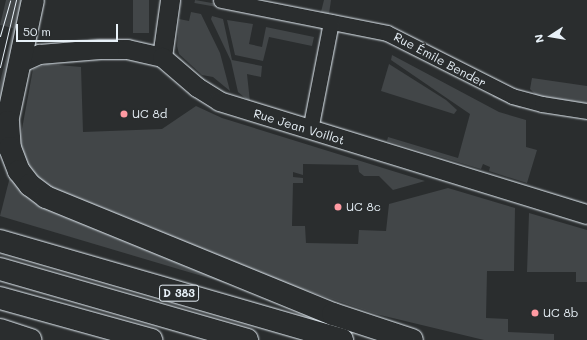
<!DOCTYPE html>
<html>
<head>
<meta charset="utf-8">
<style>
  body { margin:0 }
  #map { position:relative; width:587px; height:340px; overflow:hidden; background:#2a2d2e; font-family:Mali,sans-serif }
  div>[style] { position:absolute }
  .green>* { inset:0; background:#424648; transform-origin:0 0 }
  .roads { filter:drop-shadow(0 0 1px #e8f1f8) drop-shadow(0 0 1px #e8f1f8) }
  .minor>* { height:15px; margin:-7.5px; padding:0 7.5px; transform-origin:7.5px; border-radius:7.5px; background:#2a2d2e }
  .tertiary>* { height:19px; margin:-9.5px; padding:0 9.5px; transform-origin:9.5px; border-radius:9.5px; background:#2a2d2e }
  .primary>* { height:22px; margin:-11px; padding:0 11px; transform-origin:11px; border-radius:11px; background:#2a2d2e }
  .trunk>* { height:22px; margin:-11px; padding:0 11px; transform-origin:11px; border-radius:11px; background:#2a2d2e }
  .tram>* { height:1px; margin:-0.5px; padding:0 0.5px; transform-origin:0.5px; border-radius:0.5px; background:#e8f1f8 }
  .dots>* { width:11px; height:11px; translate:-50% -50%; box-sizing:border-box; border:2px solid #2a2d2e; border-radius:50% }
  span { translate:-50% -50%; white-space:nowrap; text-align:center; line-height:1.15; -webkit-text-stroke:3px #2a2d2e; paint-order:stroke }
  .shield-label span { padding:1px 3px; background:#2a2d2e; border:1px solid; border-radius:3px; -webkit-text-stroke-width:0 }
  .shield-label { font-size:11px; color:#e8f1f8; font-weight:700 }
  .street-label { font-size:12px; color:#e8f1f8 }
  .poi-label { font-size:12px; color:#e8f1f8 }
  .left { translate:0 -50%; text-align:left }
  .north { position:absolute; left:531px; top:16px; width:40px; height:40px; -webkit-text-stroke:3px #2a2d2e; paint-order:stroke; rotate:258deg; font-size:11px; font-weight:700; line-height:16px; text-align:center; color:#e8f1f8 }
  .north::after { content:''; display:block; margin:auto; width:14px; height:18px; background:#e8f1f8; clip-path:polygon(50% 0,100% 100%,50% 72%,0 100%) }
  .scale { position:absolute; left:16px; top:24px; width:102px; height:18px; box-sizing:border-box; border:2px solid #e8f1f8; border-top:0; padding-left:5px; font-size:12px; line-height:14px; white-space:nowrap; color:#e8f1f8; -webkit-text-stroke:3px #2a2d2e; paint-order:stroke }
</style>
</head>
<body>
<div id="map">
  <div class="green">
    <div style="clip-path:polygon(6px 0,25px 0,0 128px,0 82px,13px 28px,0 25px)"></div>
    <div style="left:133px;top:0;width:16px;height:33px"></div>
    <div style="left:195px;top:0;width:40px;height:3px;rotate:10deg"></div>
    <div style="clip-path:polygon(324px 0,331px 0,329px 14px,321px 12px)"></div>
    <div style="clip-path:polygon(191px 12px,201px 14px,220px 53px,230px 91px,213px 77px,202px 75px,179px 54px,177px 46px,179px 19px,189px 21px)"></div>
    <div style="clip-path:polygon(212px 16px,223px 19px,232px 60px,262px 66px,261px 77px,247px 74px,250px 102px,238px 92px,231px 61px,211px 19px)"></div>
    <div style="clip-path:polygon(227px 20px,253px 24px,249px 44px,262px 47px,266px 27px,314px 37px,312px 46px,269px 37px,263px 61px,235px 55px)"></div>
    <div style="clip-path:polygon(392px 55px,499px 112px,526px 120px,526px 147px,537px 150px,527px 183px,489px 171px,490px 167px,483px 164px,481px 169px,387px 141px,388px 137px,458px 158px,470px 114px,391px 60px)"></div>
    <div style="clip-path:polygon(47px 64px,81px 67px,83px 132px,162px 129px,196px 106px,222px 118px,425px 181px,393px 190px,379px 176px,364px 176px,359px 172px,358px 165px,303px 164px,303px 175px,293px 172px,293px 177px,303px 178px,303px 183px,293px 183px,292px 226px,305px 226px,306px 243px,358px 244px,359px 230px,386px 231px,389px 204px,448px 188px,515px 208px,514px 271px,487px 271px,486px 318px,508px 319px,508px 332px,554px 334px,554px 340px,484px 340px,376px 314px,293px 286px,44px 189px,18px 151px,33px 69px)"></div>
    <div style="clip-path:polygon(389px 64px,446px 100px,457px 110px,454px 114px,381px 91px)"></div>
    <div style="clip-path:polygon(532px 78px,587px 86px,587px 103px,537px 96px,530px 89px)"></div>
    <div style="left:494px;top:93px;width:30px;height:4px;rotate:23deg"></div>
    <div style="clip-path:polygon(12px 169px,249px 290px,0 216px)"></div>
    <div style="clip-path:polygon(529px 213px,587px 230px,587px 282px,576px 282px,576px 272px,527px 272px)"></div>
  </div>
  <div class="roads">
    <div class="minor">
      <div style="left:221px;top:0;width:169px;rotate:11.2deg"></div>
      <div style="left:387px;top:33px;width:140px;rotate:26.7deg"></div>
      <div style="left:512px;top:96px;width:31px;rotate:15deg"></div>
      <div style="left:542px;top:104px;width:46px;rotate:8.8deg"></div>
      <div style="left:310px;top:130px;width:110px;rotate:-79deg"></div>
    </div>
    <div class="tertiary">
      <div style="left:162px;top:57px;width:58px;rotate:-82deg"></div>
      <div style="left:21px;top:62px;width:20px;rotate:-24deg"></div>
      <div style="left:39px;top:54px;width:61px;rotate:-4.7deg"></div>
      <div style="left:100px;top:49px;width:27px"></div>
      <div style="left:127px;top:49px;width:36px;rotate:13deg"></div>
      <div style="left:162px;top:57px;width:46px;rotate:40.6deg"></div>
      <div style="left:197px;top:87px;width:26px;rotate:32deg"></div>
      <div style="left:219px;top:101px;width:385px;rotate:17.1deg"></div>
    </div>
    <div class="primary">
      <div style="left:3px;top:141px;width:144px;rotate:-78deg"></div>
    </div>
    <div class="trunk">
      <div style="left:8px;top:122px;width:26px;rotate:86deg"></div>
      <div style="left:10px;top:148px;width:25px;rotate:69deg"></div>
      <div style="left:19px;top:171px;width:18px;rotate:52deg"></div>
      <div style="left:30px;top:185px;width:20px;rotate:37deg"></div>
      <div style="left:46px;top:197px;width:310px;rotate:22.2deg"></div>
      <div style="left:333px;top:314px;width:83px;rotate:18.2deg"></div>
      <div style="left:0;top:241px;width:356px;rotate:16.1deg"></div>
      <div style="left:0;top:269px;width:257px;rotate:16deg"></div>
      <div style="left:0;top:298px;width:157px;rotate:15.5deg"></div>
      <div style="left:0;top:330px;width:32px;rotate:18deg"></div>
    </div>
  </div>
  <div class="tram">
    <div style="left:0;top:36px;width:37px;rotate:-74deg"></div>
    <div style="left:0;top:67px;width:69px;rotate:-76.6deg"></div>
  </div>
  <div class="dots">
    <div style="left:124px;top:114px;background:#ff9aa2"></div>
    <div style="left:338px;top:207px;background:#ff9aa2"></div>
    <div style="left:535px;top:313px;background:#ff9aa2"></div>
  </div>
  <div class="shield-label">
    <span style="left:179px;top:293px">D 383</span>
  </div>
  <div class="street-label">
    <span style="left:440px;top:60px;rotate:28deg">Rue Émile Bender</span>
    <span style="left:299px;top:127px;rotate:17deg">Rue Jean Voillot</span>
  </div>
  <div class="poi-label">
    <span class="left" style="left:132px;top:114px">UC 8d</span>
    <span class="left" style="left:346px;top:207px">UC 8c</span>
    <span class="left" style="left:543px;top:313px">UC 8b</span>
  </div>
  <div class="north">N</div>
  <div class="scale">50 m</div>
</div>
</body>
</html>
